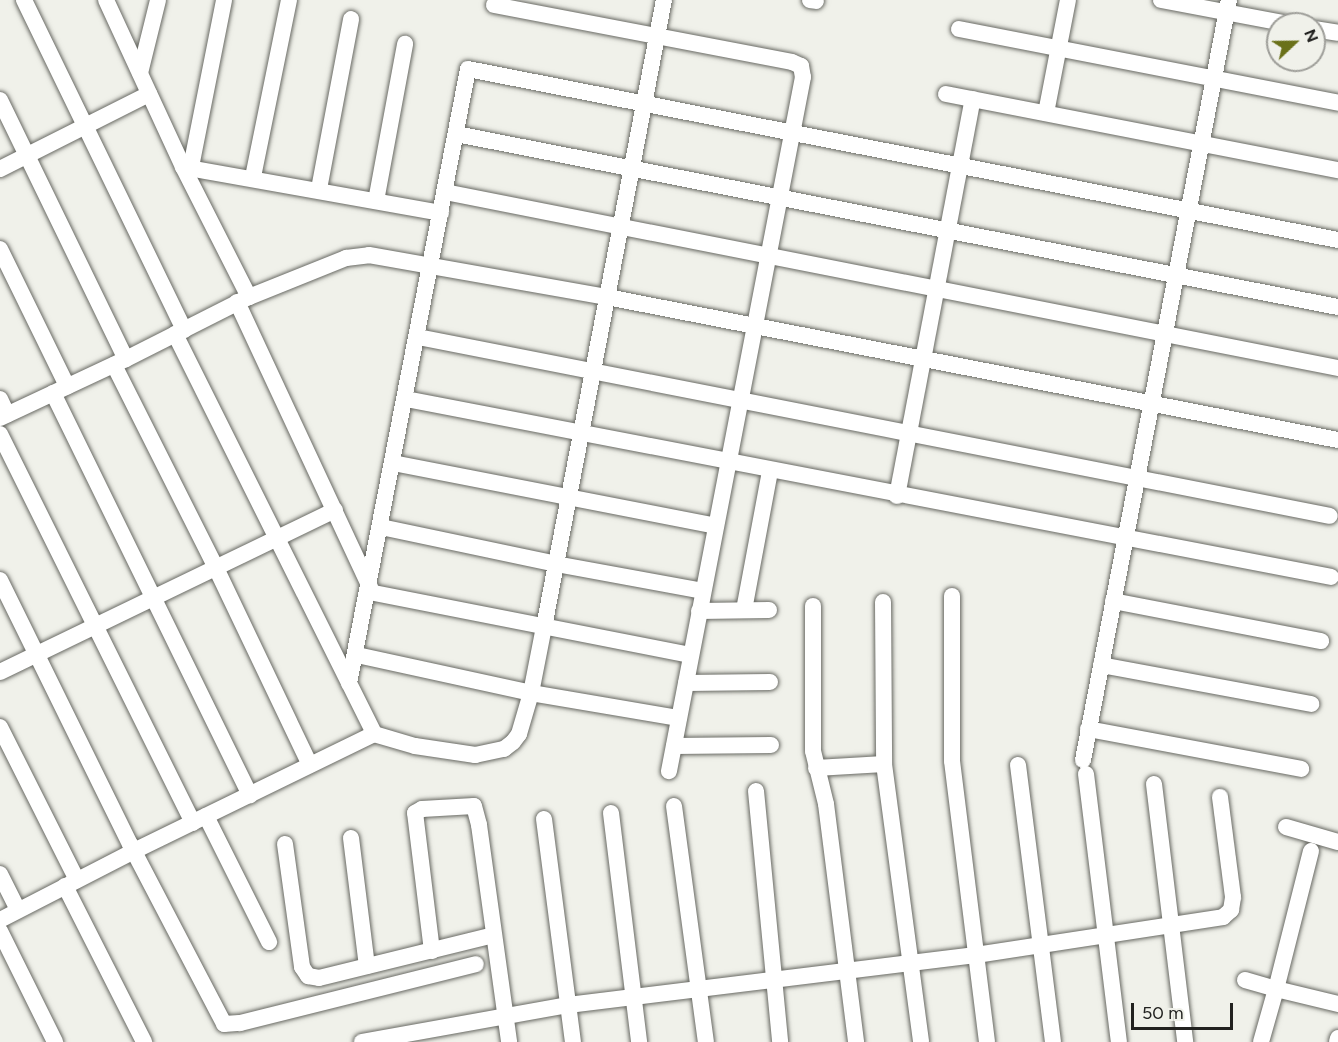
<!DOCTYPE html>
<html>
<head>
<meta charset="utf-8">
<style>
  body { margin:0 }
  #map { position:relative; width:1338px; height:1042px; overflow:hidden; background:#f0f1ea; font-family:Figtree,sans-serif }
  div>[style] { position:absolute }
  .roads { filter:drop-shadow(0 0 2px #686963) drop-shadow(0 0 2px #686963) }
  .minor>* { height:16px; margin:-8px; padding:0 8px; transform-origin:8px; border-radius:8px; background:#fff }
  span { translate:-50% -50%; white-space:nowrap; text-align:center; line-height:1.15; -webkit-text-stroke:5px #f0f1ea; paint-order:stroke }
  .north { position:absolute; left:1266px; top:12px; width:60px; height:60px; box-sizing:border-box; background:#f0f1ea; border:2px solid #9e9e99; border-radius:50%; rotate:68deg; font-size:16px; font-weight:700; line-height:24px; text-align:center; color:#222220 }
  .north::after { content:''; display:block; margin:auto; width:21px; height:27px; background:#6a7119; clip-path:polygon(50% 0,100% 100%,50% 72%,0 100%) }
  .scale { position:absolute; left:1131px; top:1003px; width:102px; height:27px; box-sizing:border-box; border:3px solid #222220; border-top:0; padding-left:8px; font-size:18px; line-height:21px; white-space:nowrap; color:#222220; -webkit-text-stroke:4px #f0f1ea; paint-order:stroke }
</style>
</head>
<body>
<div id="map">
  <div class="roads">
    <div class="minor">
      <div style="left:24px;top:0;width:367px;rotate:64.1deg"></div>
      <div style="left:106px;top:0;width:184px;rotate:65.2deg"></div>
      <div style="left:183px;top:167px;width:146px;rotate:63.1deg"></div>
      <div style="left:810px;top:0;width:6px;rotate:9deg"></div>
      <div style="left:1161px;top:0;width:129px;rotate:10.7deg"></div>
      <div style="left:494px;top:5px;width:303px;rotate:10.8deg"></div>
      <div style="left:792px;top:62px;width:10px;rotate:24deg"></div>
      <div style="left:801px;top:66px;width:11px;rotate:80deg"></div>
      <div style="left:803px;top:77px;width:707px;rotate:100.93deg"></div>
      <div style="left:959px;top:29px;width:386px;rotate:11deg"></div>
      <div style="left:1314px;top:29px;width:24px;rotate:9deg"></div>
      <div style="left:140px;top:73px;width:75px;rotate:-76.1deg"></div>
      <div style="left:946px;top:94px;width:399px;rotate:11deg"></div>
      <div style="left:0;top:100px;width:288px;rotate:64.1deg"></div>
      <div style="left:1046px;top:113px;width:115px;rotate:-79deg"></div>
      <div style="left:456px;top:134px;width:899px;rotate:11.1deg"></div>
      <div style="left:183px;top:167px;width:262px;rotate:10.1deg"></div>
      <div style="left:191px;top:167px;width:170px;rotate:-78.8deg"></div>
      <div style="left:0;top:169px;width:167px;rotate:-26.7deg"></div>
      <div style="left:253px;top:177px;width:181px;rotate:-78.5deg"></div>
      <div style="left:319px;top:189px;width:173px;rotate:-79.3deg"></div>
      <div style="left:445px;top:192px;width:910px;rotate:11.15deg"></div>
      <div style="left:376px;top:201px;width:160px;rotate:-79.5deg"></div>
      <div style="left:0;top:249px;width:153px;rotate:63.9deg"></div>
      <div style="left:237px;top:302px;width:315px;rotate:65deg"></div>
      <div style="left:175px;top:334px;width:447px;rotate:63.5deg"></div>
      <div style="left:418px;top:337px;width:929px;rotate:11.1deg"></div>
      <div style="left:114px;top:365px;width:227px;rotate:63.3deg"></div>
      <div style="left:216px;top:568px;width:218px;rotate:64.5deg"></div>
      <div style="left:53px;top:393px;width:448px;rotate:63.9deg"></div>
      <div style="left:0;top:399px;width:17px;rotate:65deg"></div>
      <div style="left:406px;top:399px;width:942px;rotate:10.89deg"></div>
      <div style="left:0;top:418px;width:139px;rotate:-25.1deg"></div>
      <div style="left:126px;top:359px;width:138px;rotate:-26.8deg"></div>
      <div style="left:249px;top:297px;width:105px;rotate:-21.9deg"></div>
      <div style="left:346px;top:258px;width:23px;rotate:-7deg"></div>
      <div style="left:369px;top:255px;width:242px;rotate:10deg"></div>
      <div style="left:607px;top:297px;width:745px;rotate:11.07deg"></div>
      <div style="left:0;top:434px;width:434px;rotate:63.6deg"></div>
      <div style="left:393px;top:463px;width:329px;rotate:11deg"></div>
      <div style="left:897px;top:496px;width:404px;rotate:-79.2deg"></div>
      <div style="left:381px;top:527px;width:179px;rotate:11.9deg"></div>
      <div style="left:556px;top:564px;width:149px;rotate:10.4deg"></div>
      <div style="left:0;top:580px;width:294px;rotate:63.8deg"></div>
      <div style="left:130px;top:844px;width:203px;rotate:62.4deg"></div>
      <div style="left:224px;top:1024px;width:16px;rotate:-4deg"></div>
      <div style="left:240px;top:1023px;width:243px;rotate:-14deg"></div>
      <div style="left:369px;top:592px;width:328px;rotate:11.1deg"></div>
      <div style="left:952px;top:596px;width:165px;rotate:90deg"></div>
      <div style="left:952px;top:761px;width:283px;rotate:82.9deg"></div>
      <div style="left:1113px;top:601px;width:212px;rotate:10.9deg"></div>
      <div style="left:883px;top:602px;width:162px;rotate:89.6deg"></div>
      <div style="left:884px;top:764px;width:280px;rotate:82.4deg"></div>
      <div style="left:813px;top:606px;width:145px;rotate:90deg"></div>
      <div style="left:813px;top:751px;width:55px;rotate:76.2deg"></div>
      <div style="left:826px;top:804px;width:240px;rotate:82.8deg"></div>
      <div style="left:744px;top:610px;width:141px;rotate:-79.4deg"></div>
      <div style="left:699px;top:611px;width:70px;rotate:-0.8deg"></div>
      <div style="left:357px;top:655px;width:178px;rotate:12.3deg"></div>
      <div style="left:531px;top:693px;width:150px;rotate:9.6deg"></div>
      <div style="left:1101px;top:665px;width:214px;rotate:10.5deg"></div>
      <div style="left:0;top:672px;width:372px;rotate:-25.8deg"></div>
      <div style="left:349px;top:683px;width:625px;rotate:-79.03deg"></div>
      <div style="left:468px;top:69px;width:887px;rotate:11.12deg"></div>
      <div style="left:686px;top:683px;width:84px;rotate:-0.7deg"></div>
      <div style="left:0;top:727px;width:171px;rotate:63.3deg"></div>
      <div style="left:1088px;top:729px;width:217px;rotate:10.6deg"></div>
      <div style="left:674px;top:746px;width:97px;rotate:-0.6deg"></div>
      <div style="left:1083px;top:760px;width:774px;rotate:-79.13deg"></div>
      <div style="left:1018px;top:765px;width:279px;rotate:82.8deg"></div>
      <div style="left:816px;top:768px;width:68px;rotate:-3.4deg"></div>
      <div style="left:1086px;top:774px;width:270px;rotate:83deg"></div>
      <div style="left:1154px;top:784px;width:260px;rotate:83.1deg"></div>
      <div style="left:756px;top:791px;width:252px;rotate:84.5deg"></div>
      <div style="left:674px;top:806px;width:238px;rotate:82.3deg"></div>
      <div style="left:611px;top:813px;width:231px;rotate:83deg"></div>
      <div style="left:206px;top:816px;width:141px;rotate:63.4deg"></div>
      <div style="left:544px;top:819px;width:225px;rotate:82.6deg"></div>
      <div style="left:1286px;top:827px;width:54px;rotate:16.1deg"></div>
      <div style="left:351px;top:838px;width:129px;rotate:82.9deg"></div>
      <div style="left:285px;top:844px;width:124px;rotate:82.1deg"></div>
      <div style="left:302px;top:967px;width:11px;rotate:56deg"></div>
      <div style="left:308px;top:976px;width:11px;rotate:10deg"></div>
      <div style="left:319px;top:978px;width:180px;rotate:-13.8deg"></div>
      <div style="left:1311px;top:851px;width:142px;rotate:104.2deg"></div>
      <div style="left:1276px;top:989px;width:64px;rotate:13.6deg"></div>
      <div style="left:0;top:874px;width:40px;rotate:63.4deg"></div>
      <div style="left:65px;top:886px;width:175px;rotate:63.1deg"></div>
      <div style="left:0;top:920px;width:151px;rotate:-27.2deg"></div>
      <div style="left:134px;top:851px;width:267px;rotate:-26deg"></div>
      <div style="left:374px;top:734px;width:43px;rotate:16.3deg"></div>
      <div style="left:415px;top:746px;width:61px;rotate:8.5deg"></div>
      <div style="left:475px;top:755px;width:30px;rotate:-12deg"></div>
      <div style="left:504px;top:749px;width:11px;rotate:-38deg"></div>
      <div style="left:513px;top:742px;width:10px;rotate:-53deg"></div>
      <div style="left:519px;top:734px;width:43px;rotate:-73.7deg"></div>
      <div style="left:531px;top:693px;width:67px;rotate:-78.9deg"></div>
      <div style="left:544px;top:627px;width:638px;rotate:-79.17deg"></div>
      <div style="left:0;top:931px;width:124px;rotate:63.6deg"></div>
      <div style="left:432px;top:951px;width:139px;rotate:-97deg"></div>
      <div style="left:415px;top:813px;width:8px;rotate:-30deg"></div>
      <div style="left:422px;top:809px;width:52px;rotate:-3.3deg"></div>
      <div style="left:474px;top:806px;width:20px;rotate:75deg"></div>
      <div style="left:479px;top:825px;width:219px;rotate:82.1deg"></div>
      <div style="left:1245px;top:980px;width:32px;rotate:16deg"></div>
      <div style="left:1276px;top:989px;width:55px;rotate:105.8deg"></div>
      <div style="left:362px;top:1042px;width:209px;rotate:-10.2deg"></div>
      <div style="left:568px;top:1005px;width:411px;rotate:-7deg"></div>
      <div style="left:976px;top:955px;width:250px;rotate:-8.7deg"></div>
      <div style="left:1223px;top:917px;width:11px;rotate:-41deg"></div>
      <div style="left:1231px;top:910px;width:13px;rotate:-81deg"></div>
      <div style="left:1233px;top:897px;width:101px;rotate:-97.4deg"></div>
      <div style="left:1337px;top:1042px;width:4px;rotate:-76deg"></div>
    </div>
  </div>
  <div class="north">N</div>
  <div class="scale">50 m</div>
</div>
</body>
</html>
